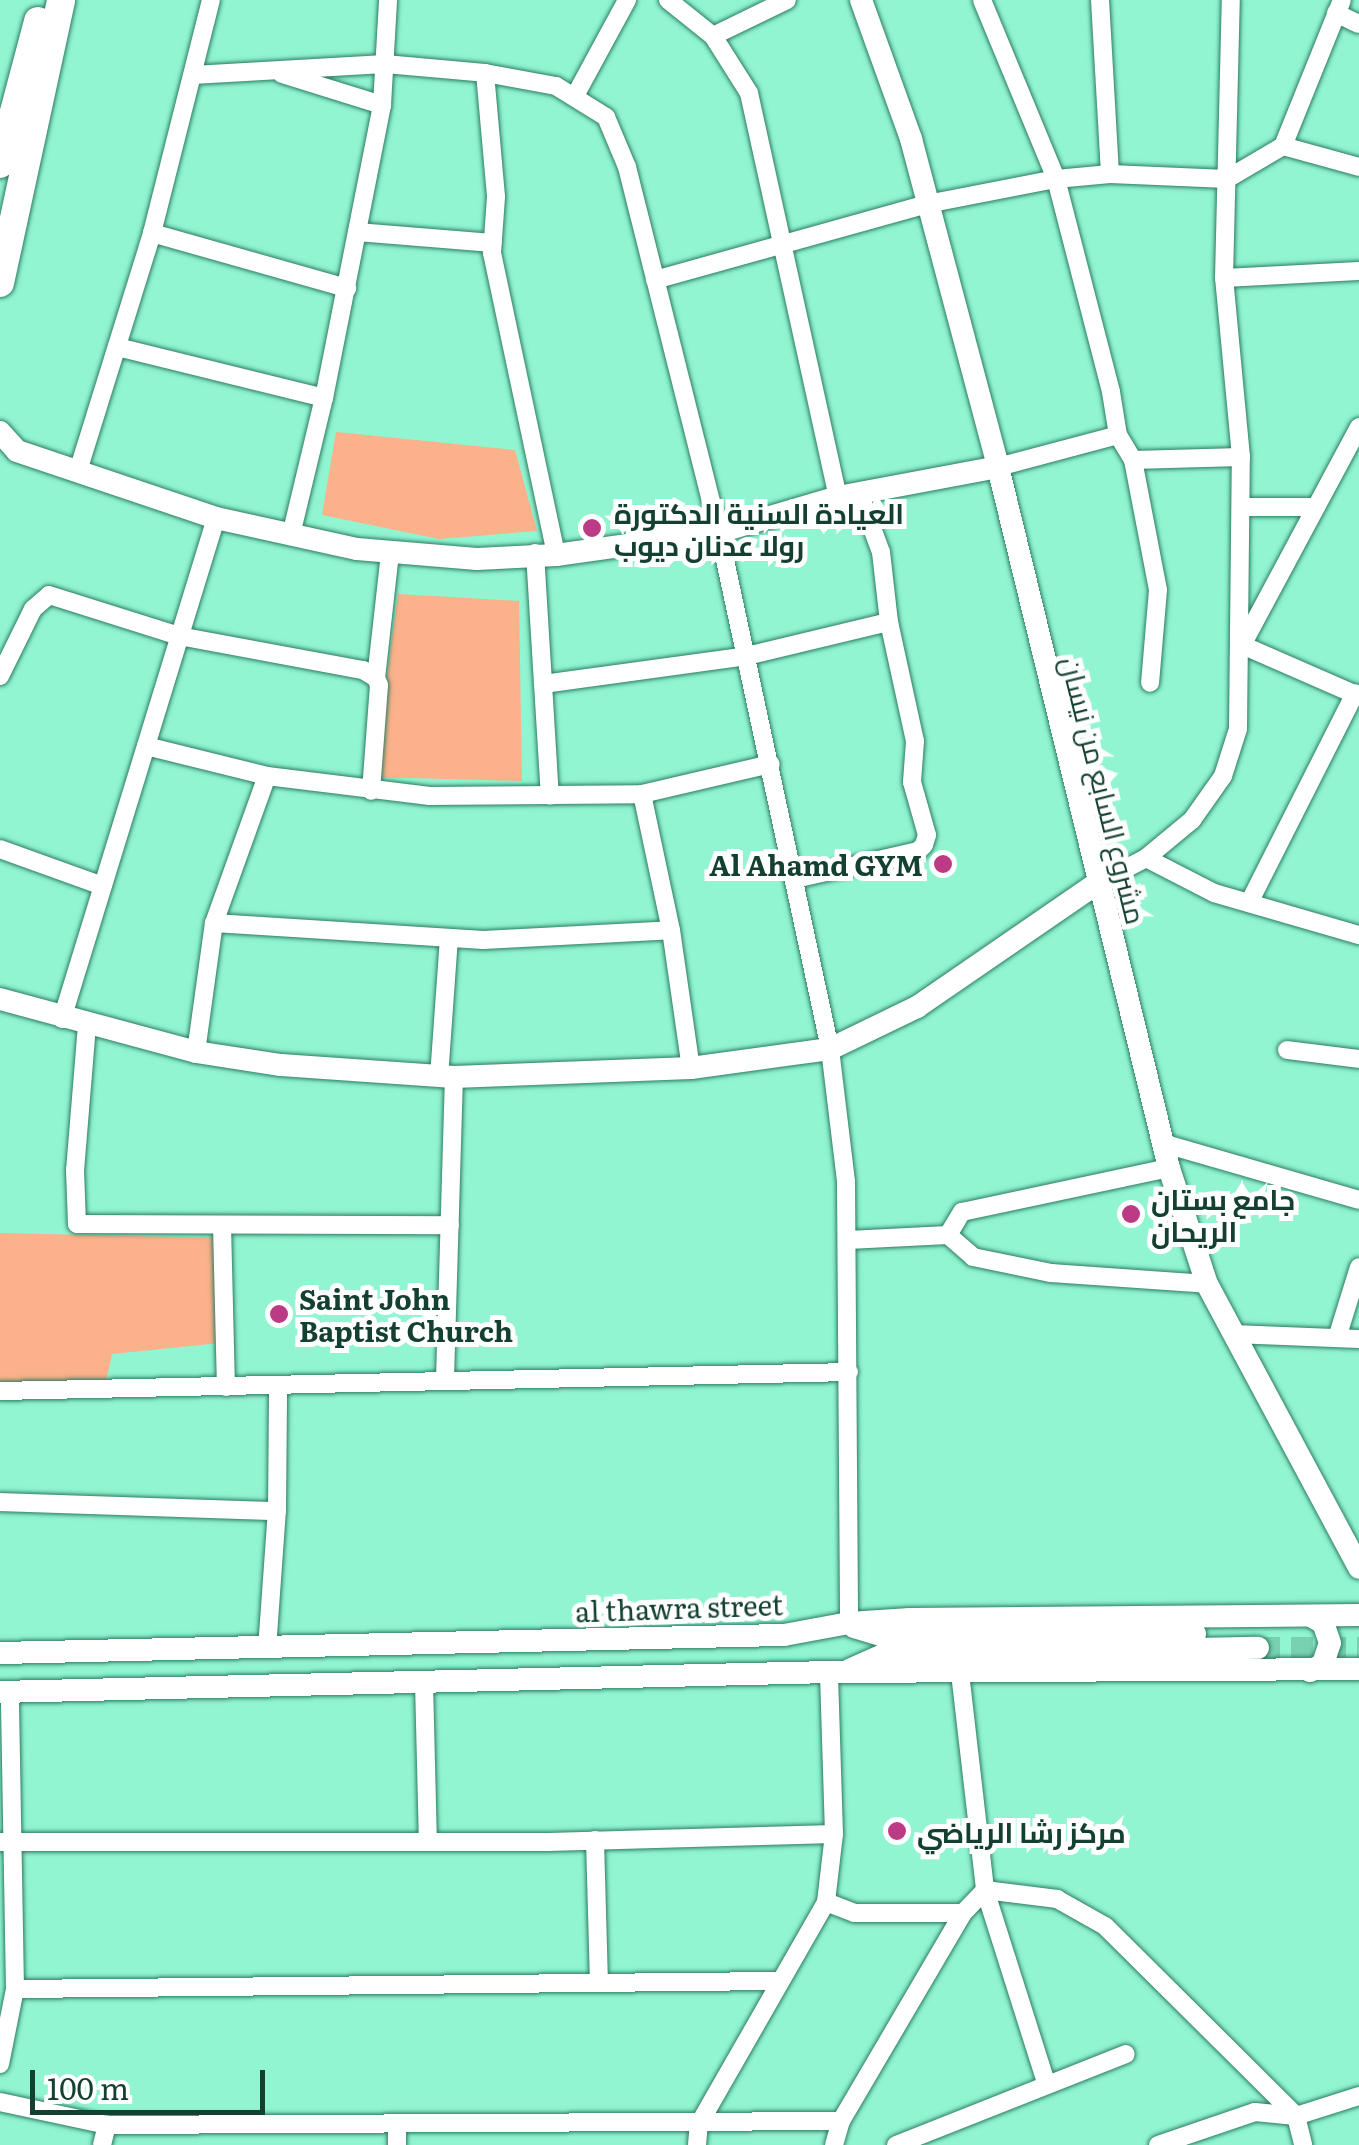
<!DOCTYPE html>
<html>
<head>
<meta charset="utf-8">
<style>
  body { margin:0 }
  #map { position:relative; width:1359px; height:2145px; overflow:hidden; background:#91f5d1; font-family:Literata,Cairo,serif }
  div>[style] { position:absolute }
  .green>* { inset:0; background:#fbb189 }
  .secondary-tunnel>* { height:22px; margin-top:-11px; transform-origin:0; background:repeating-linear-gradient(90deg,#78d1b1 0 22px,transparent 0 33px) }
  .roads { filter:drop-shadow(0 0 2px #2d7c63) drop-shadow(0 0 2px #2d7c63) }
  .street>* { height:18px; margin:-9px; padding:0 9px; transform-origin:9px; border-radius:9px; background:#fff }
  .secondary>* { height:22px; margin:-11px; padding:0 11px; transform-origin:11px; border-radius:11px; background:#fff }
  .primary>* { height:28px; margin:-14px; padding:0 14px; transform-origin:14px; border-radius:14px; background:#fff }
  .dots>* { width:28px; height:28px; translate:-50% -50%; box-sizing:border-box; border:5px solid #fff; border-radius:50% }
  span { translate:-50% -50%; white-space:nowrap; text-align:center; line-height:1.15; -webkit-text-stroke:10px #fff; paint-order:stroke }
  .poi-label { font-size:28px; color:#144032; font-weight:700 }
  .left { translate:0 -50%; text-align:left }
  .right { translate:-100% -50%; text-align:right }
  .street-label { font-size:28px; color:#144032 }
  .scale { position:absolute; left:30px; top:2070px; width:235px; height:45px; box-sizing:border-box; border:5px solid #144032; border-top:0; padding-left:12px; font-size:30px; line-height:35px; white-space:nowrap; color:#144032; -webkit-text-stroke:8px #fff; paint-order:stroke }
</style>
</head>
<body>
<div id="map">
  <div class="green">
    <div style="clip-path:polygon(336px 432px,515px 450px,537px 531px,439px 539px,322px 515px)"></div>
    <div style="clip-path:polygon(398px 594px,519px 601px,522px 781px,373px 777px)"></div>
    <div style="clip-path:polygon(0 1233px,222px 1238px,220px 1343px,112px 1354px,106px 1382px,0 1385px)"></div>
  </div>
  <div class="secondary-tunnel">
    <div style="left:1258px;top:1648px;width:101px"></div>
  </div>
  <div class="roads">
    <div class="street">
      <div style="left:668px;top:0;width:58px;rotate:38.7deg"></div>
      <div style="left:713px;top:36px;width:67px;rotate:57.7deg"></div>
      <div style="left:749px;top:93px;width:414px;rotate:77.6deg"></div>
      <div style="left:982px;top:0;width:194px;rotate:67.5deg"></div>
      <div style="left:1056px;top:179px;width:220px;rotate:75.5deg"></div>
      <div style="left:1111px;top:392px;width:44px;rotate:80.8deg"></div>
      <div style="left:1118px;top:435px;width:29px;rotate:59deg"></div>
      <div style="left:1133px;top:460px;width:132px;rotate:79.1deg"></div>
      <div style="left:1158px;top:590px;width:93px;rotate:94.9deg"></div>
      <div style="left:1100px;top:0;width:174px;rotate:86.7deg"></div>
      <div style="left:1336px;top:13px;width:25px;rotate:26deg"></div>
      <div style="left:713px;top:36px;width:82px;rotate:-25.9deg"></div>
      <div style="left:485px;top:73px;width:124px;rotate:84.9deg"></div>
      <div style="left:496px;top:197px;width:56px;rotate:94.1deg"></div>
      <div style="left:492px;top:253px;width:309px;rotate:78deg"></div>
      <div style="left:282px;top:74px;width:105px;rotate:17.2deg"></div>
      <div style="left:193px;top:75px;width:192px;rotate:-3.3deg"></div>
      <div style="left:385px;top:64px;width:100px;rotate:5.1deg"></div>
      <div style="left:485px;top:73px;width:72px;rotate:10.4deg"></div>
      <div style="left:556px;top:86px;width:59px;rotate:31.8deg"></div>
      <div style="left:606px;top:117px;width:54px;rotate:67.2deg"></div>
      <div style="left:627px;top:167px;width:376px;rotate:75.9deg"></div>
      <div style="left:719px;top:532px;width:529px;rotate:77.88deg"></div>
      <div style="left:830px;top:1049px;width:134px;rotate:83.1deg"></div>
      <div style="left:846px;top:1182px;width:441px;rotate:89.6deg"></div>
      <div style="left:576px;top:94px;width:107px;rotate:-61.5deg"></div>
      <div style="left:1283px;top:146px;width:79px;rotate:15.4deg"></div>
      <div style="left:357px;top:232px;width:136px;rotate:4.6deg"></div>
      <div style="left:152px;top:233px;width:203px;rotate:15.8deg"></div>
      <div style="left:1224px;top:278px;width:135px;rotate:-3deg"></div>
      <div style="left:655px;top:280px;width:282px;rotate:-15.6deg"></div>
      <div style="left:927px;top:204px;width:131px;rotate:-11deg"></div>
      <div style="left:1056px;top:179px;width:54px;rotate:-5.3deg"></div>
      <div style="left:1110px;top:174px;width:117px;rotate:2.4deg"></div>
      <div style="left:1227px;top:179px;width:65px;rotate:-30.5deg"></div>
      <div style="left:1283px;top:146px;width:157px;rotate:-68deg"></div>
      <div style="left:117px;top:347px;width:213px;rotate:13.8deg"></div>
      <div style="left:1359px;top:427px;width:247px;rotate:118.2deg"></div>
      <div style="left:1242px;top:645px;width:128px;rotate:23.6deg"></div>
      <div style="left:1133px;top:460px;width:108px;rotate:-1.6deg"></div>
      <div style="left:998px;top:467px;width:124px;rotate:-14.9deg"></div>
      <div style="left:78px;top:471px;width:249px;rotate:-72.7deg"></div>
      <div style="left:152px;top:233px;width:240px;rotate:-75.8deg"></div>
      <div style="left:859px;top:493px;width:63px;rotate:69.6deg"></div>
      <div style="left:881px;top:552px;width:70px;rotate:83.5deg"></div>
      <div style="left:1241px;top:507px;width:75px"></div>
      <div style="left:291px;top:535px;width:141px;rotate:-76.5deg"></div>
      <div style="left:324px;top:398px;width:299px;rotate:-78.8deg"></div>
      <div style="left:382px;top:105px;width:105px;rotate:-86.7deg"></div>
      <div style="left:535px;top:553px;width:243px;rotate:86.5deg"></div>
      <div style="left:0;top:676px;width:75px;rotate:-63.8deg"></div>
      <div style="left:33px;top:609px;width:21px;rotate:-41deg"></div>
      <div style="left:49px;top:595px;width:136px;rotate:17.5deg"></div>
      <div style="left:179px;top:636px;width:187px;rotate:10.5deg"></div>
      <div style="left:363px;top:670px;width:15px;rotate:32deg"></div>
      <div style="left:376px;top:678px;width:8px;rotate:67deg"></div>
      <div style="left:379px;top:685px;width:106px;rotate:94.3deg"></div>
      <div style="left:376px;top:678px;width:126px;rotate:-83.6deg"></div>
      <div style="left:543px;top:684px;width:206px;rotate:-7.8deg"></div>
      <div style="left:747px;top:656px;width:146px;rotate:-13.5deg"></div>
      <div style="left:889px;top:622px;width:122px;rotate:77.7deg"></div>
      <div style="left:915px;top:741px;width:41px;rotate:94.2deg"></div>
      <div style="left:912px;top:782px;width:55px;rotate:74.2deg"></div>
      <div style="left:927px;top:835px;width:10px;rotate:107deg"></div>
      <div style="left:924px;top:845px;width:8px;rotate:135deg"></div>
      <div style="left:918px;top:851px;width:126px;rotate:167.2deg"></div>
      <div style="left:146px;top:746px;width:125px;rotate:13.9deg"></div>
      <div style="left:267px;top:776px;width:164px;rotate:7deg"></div>
      <div style="left:430px;top:796px;width:212px;rotate:-0.5deg"></div>
      <div style="left:642px;top:794px;width:132px;rotate:-13.1deg"></div>
      <div style="left:642px;top:794px;width:139px;rotate:78deg"></div>
      <div style="left:671px;top:930px;width:139px;rotate:81.8deg"></div>
      <div style="left:0;top:849px;width:109px;rotate:19.8deg"></div>
      <div style="left:1146px;top:858px;width:76px;rotate:27.2deg"></div>
      <div style="left:1214px;top:893px;width:151px;rotate:16.2deg"></div>
      <div style="left:1096px;top:884px;width:56px;rotate:-27.5deg"></div>
      <div style="left:1146px;top:858px;width:60px;rotate:-39.6deg"></div>
      <div style="left:1192px;top:820px;width:54px;rotate:-54.8deg"></div>
      <div style="left:1223px;top:776px;width:49px;rotate:-72.3deg"></div>
      <div style="left:1238px;top:729px;width:272px;rotate:-89.4deg"></div>
      <div style="left:1241px;top:457px;width:180px;rotate:-95.4deg"></div>
      <div style="left:1224px;top:278px;width:278px;rotate:-88.6deg"></div>
      <div style="left:1249px;top:903px;width:235px;rotate:-63.2deg"></div>
      <div style="left:214px;top:923px;width:270px;rotate:3.6deg"></div>
      <div style="left:483px;top:940px;width:188px;rotate:-3deg"></div>
      <div style="left:62px;top:1019px;width:524px;rotate:-72.91deg"></div>
      <div style="left:87px;top:1025px;width:145px;rotate:94.7deg"></div>
      <div style="left:75px;top:1170px;width:54px;rotate:87.9deg"></div>
      <div style="left:77px;top:1224px;width:373px;rotate:0.2deg"></div>
      <div style="left:1287px;top:1050px;width:73px;rotate:7.1deg"></div>
      <div style="left:196px;top:1052px;width:130px;rotate:-82.1deg"></div>
      <div style="left:214px;top:923px;width:156px;rotate:-70.2deg"></div>
      <div style="left:439px;top:1077px;width:139px;rotate:-85.9deg"></div>
      <div style="left:1162px;top:1143px;width:205px;rotate:16.1deg"></div>
      <div style="left:222px;top:1225px;width:162px;rotate:88.6deg"></div>
      <div style="left:948px;top:1235px;width:33px;rotate:41deg"></div>
      <div style="left:973px;top:1257px;width:80px;rotate:11.6deg"></div>
      <div style="left:1051px;top:1273px;width:156px;rotate:4deg"></div>
      <div style="left:848px;top:1240px;width:100px;rotate:-2.9deg"></div>
      <div style="left:948px;top:1235px;width:27px;rotate:-59deg"></div>
      <div style="left:962px;top:1212px;width:212px;rotate:-12deg"></div>
      <div style="left:1233px;top:1334px;width:126px;rotate:2.3deg"></div>
      <div style="left:1337px;top:1338px;width:74px;rotate:-72.8deg"></div>
      <div style="left:445px;top:1379px;width:302px;rotate:-88.3deg"></div>
      <div style="left:0;top:1391px;width:849px;rotate:-1.28deg"></div>
      <div style="left:0;top:1502px;width:277px;rotate:1.9deg"></div>
      <div style="left:267px;top:1649px;width:138px;rotate:-85.9deg"></div>
      <div style="left:277px;top:1511px;width:125px;rotate:-89.5deg"></div>
      <div style="left:960px;top:1673px;width:218px;rotate:83.4deg"></div>
      <div style="left:985px;top:1890px;width:201px;rotate:72.4deg"></div>
      <div style="left:424px;top:1682px;width:159px;rotate:88.6deg"></div>
      <div style="left:595px;top:1840px;width:143px;rotate:88.4deg"></div>
      <div style="left:0;top:1842px;width:548px"></div>
      <div style="left:548px;top:1842px;width:286px;rotate:-1.6deg"></div>
      <div style="left:826px;top:1902px;width:30px;rotate:21deg"></div>
      <div style="left:854px;top:1913px;width:109px"></div>
      <div style="left:15px;top:1989px;width:763px;rotate:-0.6deg"></div>
      <div style="left:0;top:2064px;width:76px;rotate:-78.7deg"></div>
      <div style="left:15px;top:1989px;width:297px;rotate:-91deg"></div>
      <div style="left:0;top:2102px;width:109px;rotate:12.1deg"></div>
      <div style="left:107px;top:2125px;width:734px;rotate:-0.31deg"></div>
      <div style="left:397px;top:2124px;width:21px;rotate:90deg"></div>
      <div style="left:102px;top:2145px;width:21px;rotate:-76deg"></div>
      <div style="left:697px;top:2145px;width:21px;rotate:-85deg"></div>
      <div style="left:699px;top:2124px;width:256px;rotate:-60.2deg"></div>
      <div style="left:826px;top:1902px;width:68px;rotate:-83.3deg"></div>
      <div style="left:834px;top:1834px;width:162px;rotate:-91.8deg"></div>
      <div style="left:834px;top:2145px;width:25px;rotate:-74deg"></div>
      <div style="left:841px;top:2121px;width:241px;rotate:-59.6deg"></div>
      <div style="left:963px;top:1913px;width:32px;rotate:-46deg"></div>
      <div style="left:985px;top:1890px;width:73px;rotate:7.1deg"></div>
      <div style="left:1057px;top:1899px;width:55px;rotate:29.4deg"></div>
      <div style="left:1105px;top:1926px;width:269px;rotate:44.8deg"></div>
      <div style="left:1296px;top:2116px;width:30px;rotate:76deg"></div>
      <div style="left:896px;top:2145px;width:247px;rotate:-21.6deg"></div>
      <div style="left:1158px;top:2145px;width:102px;rotate:-18.8deg"></div>
      <div style="left:1255px;top:2112px;width:41px;rotate:5.6deg"></div>
      <div style="left:1296px;top:2116px;width:66px;rotate:-17.6deg"></div>
    </div>
    <div class="secondary">
      <div style="left:861px;top:0;width:148px;rotate:70.2deg"></div>
      <div style="left:911px;top:139px;width:339px;rotate:75.1deg"></div>
      <div style="left:998px;top:467px;width:722px;rotate:76.29deg"></div>
      <div style="left:1169px;top:1168px;width:122px;rotate:71.9deg"></div>
      <div style="left:1207px;top:1284px;width:322px;rotate:61.8deg"></div>
      <div style="left:0;top:432px;width:25px;rotate:48deg"></div>
      <div style="left:17px;top:451px;width:210px;rotate:18.6deg"></div>
      <div style="left:216px;top:518px;width:144px;rotate:12.4deg"></div>
      <div style="left:357px;top:549px;width:120px;rotate:4.8deg"></div>
      <div style="left:477px;top:559px;width:79px;rotate:-2.9deg"></div>
      <div style="left:556px;top:555px;width:165px;rotate:-8deg"></div>
      <div style="left:719px;top:532px;width:124px;rotate:-16.4deg"></div>
      <div style="left:838px;top:497px;width:163px;rotate:-10.6deg"></div>
      <div style="left:0;top:999px;width:203px;rotate:15.1deg"></div>
      <div style="left:196px;top:1052px;width:86px;rotate:8.7deg"></div>
      <div style="left:281px;top:1065px;width:173px;rotate:4deg"></div>
      <div style="left:454px;top:1077px;width:237px;rotate:-2.2deg"></div>
      <div style="left:691px;top:1068px;width:140px;rotate:-7.8deg"></div>
      <div style="left:830px;top:1049px;width:97px;rotate:-25.8deg"></div>
      <div style="left:917px;top:1007px;width:217px;rotate:-34.5deg"></div>
      <div style="left:854px;top:1627px;width:31px;rotate:17deg"></div>
      <div style="left:884px;top:1636px;width:311px;rotate:-0.4deg"></div>
      <div style="left:0;top:1653px;width:784px;rotate:-1.32deg"></div>
      <div style="left:784px;top:1635px;width:66px;rotate:-10.5deg"></div>
      <div style="left:849px;top:1623px;width:61px;rotate:-3.8deg"></div>
      <div style="left:910px;top:1619px;width:449px;rotate:-0.5deg"></div>
      <div style="left:849px;top:1670px;width:37px;rotate:-24deg"></div>
      <div style="left:883px;top:1655px;width:375px;rotate:-1.1deg"></div>
      <div style="left:1310px;top:1671px;width:15px;rotate:-28deg"></div>
      <div style="left:1323px;top:1664px;width:22px;rotate:-72deg"></div>
      <div style="left:1330px;top:1643px;width:21px;rotate:-109deg"></div>
      <div style="left:1323px;top:1623px;width:14px;rotate:-150deg"></div>
      <div style="left:0;top:1692px;width:829px;rotate:-1.38deg"></div>
      <div style="left:829px;top:1672px;width:530px;rotate:-0.32deg"></div>
    </div>
    <div class="primary">
      <div style="left:0;top:164px;width:148px;rotate:-75.1deg"></div>
      <div style="left:0;top:283px;width:289px;rotate:-77.8deg"></div>
    </div>
  </div>
  <div class="dots">
    <div style="left:592px;top:528px;background:#bb3b85"></div>
    <div style="left:943px;top:864px;background:#bb3b85"></div>
    <div style="left:1131px;top:1214px;background:#bb3b85"></div>
    <div style="left:279px;top:1314px;background:#bb3b85"></div>
    <div style="left:897px;top:1831px;background:#bb3b85"></div>
  </div>
  <div class="poi-label">
    <span class="left" style="left:614px;top:528px">العيادة السنية الدكتورة<br>رولا عدنان ديوب</span>
    <span class="right" style="left:923px;top:864px">Al Ahamd GYM</span>
    <span class="left" style="left:1151px;top:1214px">جامع بستان<br>الريحان</span>
    <span class="left" style="left:299px;top:1314px">Saint John<br>Baptist Church</span>
    <span class="left" style="left:917px;top:1831px">مركز رشا الرياضي</span>
  </div>
  <div class="street-label">
    <span style="left:1105px;top:790px;rotate:76deg">مشروع السابع من نيسان</span>
    <span style="left:679px;top:1607px;rotate:-2deg">al thawra street</span>
  </div>
  <div class="scale">100 m</div>
</div>
</body>
</html>
